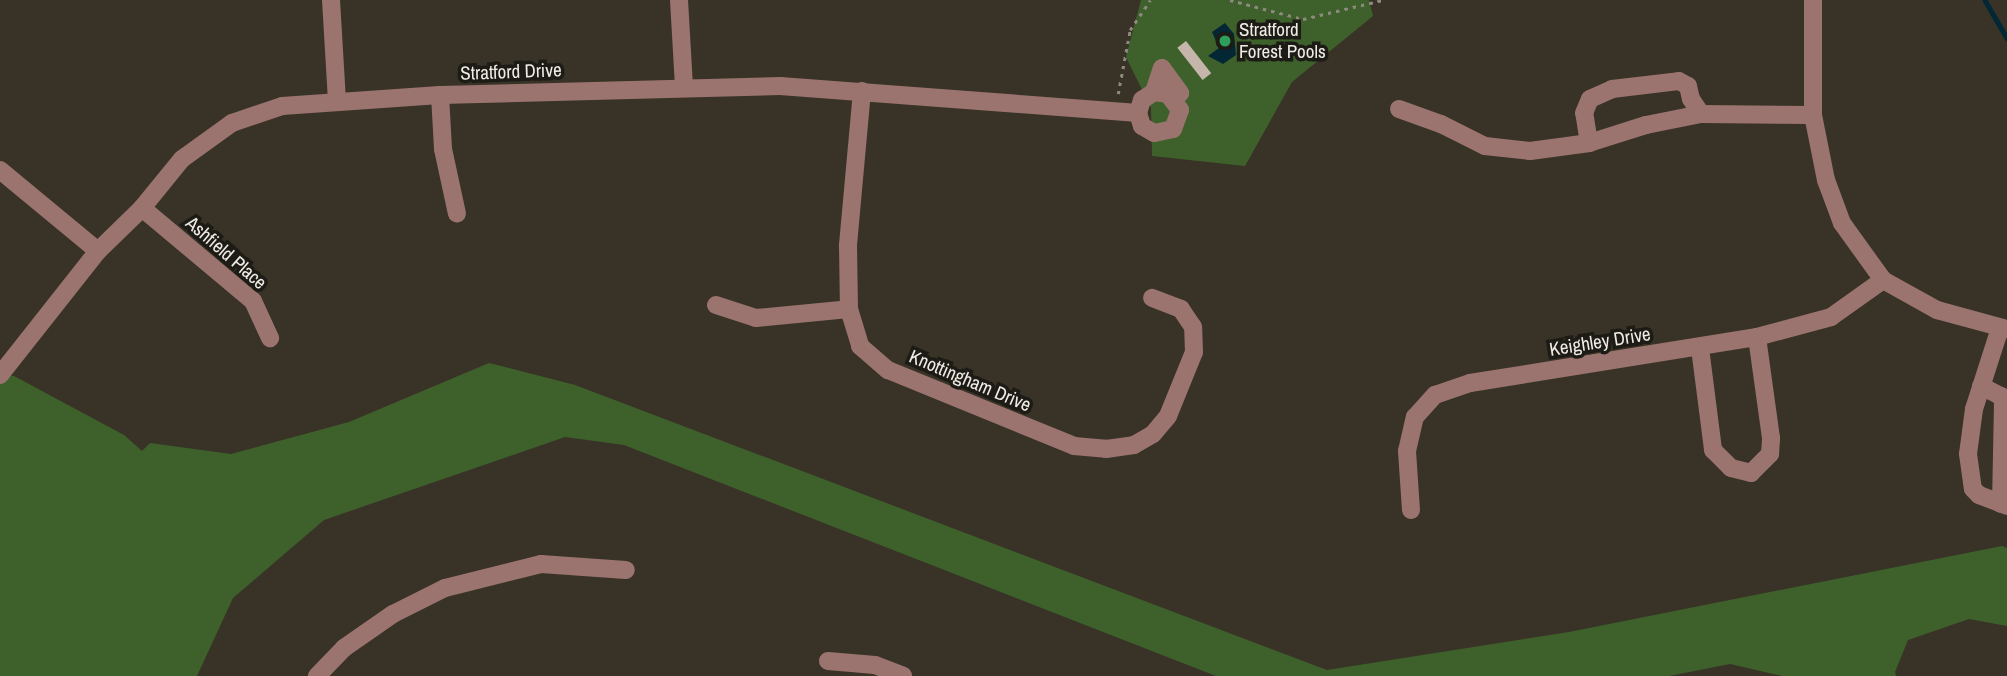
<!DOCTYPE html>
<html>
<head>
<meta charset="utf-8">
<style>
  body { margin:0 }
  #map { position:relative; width:2007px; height:676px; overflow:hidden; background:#383326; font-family:"Archivo Narrow",sans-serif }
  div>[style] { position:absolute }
  .green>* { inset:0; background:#3e612c }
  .water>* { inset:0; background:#032734 }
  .stream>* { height:4.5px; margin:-2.25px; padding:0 2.25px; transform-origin:2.25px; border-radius:2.25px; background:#032734 }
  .building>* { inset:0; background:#c6b5ab; transform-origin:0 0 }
  .path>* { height:2.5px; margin-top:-1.25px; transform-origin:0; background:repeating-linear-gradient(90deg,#8d897e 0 3.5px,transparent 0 8.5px) }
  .minor>* { height:18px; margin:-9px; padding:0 9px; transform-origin:9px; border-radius:9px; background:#9c746f }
  .dots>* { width:19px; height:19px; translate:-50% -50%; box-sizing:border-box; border:4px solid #1d1b15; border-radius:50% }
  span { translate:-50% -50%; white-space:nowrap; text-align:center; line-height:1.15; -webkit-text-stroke:7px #1d1b15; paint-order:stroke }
  .poi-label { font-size:19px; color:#efece4 }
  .left { translate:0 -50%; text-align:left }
  .street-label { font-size:19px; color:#efece4 }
</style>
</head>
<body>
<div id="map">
  <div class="green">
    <div style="clip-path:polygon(1141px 0,1369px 0,1373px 16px,1292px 82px,1245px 166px,1152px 156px,1151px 108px,1126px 57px)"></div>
    <div style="clip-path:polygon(489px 363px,575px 385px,1327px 670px,1569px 632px,2002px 546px,2007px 548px,2007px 626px,1969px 619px,1908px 640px,1895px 672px,1896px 676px,1782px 676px,1730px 664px,1669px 676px,1216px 676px,624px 445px,565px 437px,324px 520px,233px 598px,197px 676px,0 676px,0 374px,14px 376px,124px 435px,142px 451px,150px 443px,231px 454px,349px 422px)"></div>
  </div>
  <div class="water">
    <div style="clip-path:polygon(1225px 23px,1234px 34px,1236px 55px,1223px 64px,1208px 56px,1219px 48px,1212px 32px)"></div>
  </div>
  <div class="stream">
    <div style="left:1985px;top:0;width:44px;rotate:59.9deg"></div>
  </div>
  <div class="building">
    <div style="left:1186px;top:41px;width:41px;height:11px;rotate:52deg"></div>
  </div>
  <div class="path">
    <div style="left:1230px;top:0;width:75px;rotate:14.6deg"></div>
    <div style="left:1303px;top:19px;width:82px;rotate:-13.4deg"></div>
    <div style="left:1118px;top:94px;width:65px;rotate:-79.4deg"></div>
    <div style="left:1130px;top:30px;width:36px;rotate:-56deg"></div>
  </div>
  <div class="minor">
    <div style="left:331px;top:0;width:100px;rotate:86.6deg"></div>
    <div style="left:679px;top:0;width:88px;rotate:86.7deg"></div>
    <div style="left:1813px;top:0;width:115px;rotate:90deg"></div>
    <div style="left:1813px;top:115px;width:66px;rotate:78.7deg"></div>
    <div style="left:1826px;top:180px;width:46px;rotate:69.6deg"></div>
    <div style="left:1842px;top:223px;width:70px;rotate:54.3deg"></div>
    <div style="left:1883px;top:280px;width:62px;rotate:29.1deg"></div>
    <div style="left:1937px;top:310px;width:73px;rotate:15.2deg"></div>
    <div style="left:862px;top:91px;width:156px;rotate:95.2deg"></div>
    <div style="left:848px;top:246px;width:63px;rotate:89.1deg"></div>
    <div style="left:849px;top:309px;width:39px;rotate:73deg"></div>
    <div style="left:860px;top:346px;width:37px;rotate:41deg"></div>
    <div style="left:888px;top:370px;width:201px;rotate:22.2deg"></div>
    <div style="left:1074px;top:446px;width:32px;rotate:5deg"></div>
    <div style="left:1106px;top:449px;width:28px;rotate:-8deg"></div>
    <div style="left:1134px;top:445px;width:22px;rotate:-30deg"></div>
    <div style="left:1153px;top:434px;width:23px;rotate:-50deg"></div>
    <div style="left:1168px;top:416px;width:69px;rotate:-67.9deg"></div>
    <div style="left:1194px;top:352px;width:25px;rotate:-92deg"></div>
    <div style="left:1193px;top:327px;width:22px;rotate:-124deg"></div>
    <div style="left:1181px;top:309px;width:31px;rotate:-159deg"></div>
    <div style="left:1154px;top:92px;width:14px;rotate:8deg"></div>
    <div style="left:1168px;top:94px;width:20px;rotate:53deg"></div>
    <div style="left:1180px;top:110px;width:20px;rotate:110deg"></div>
    <div style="left:1173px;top:129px;width:19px;rotate:168deg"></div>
    <div style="left:1154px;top:133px;width:14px;rotate:-150deg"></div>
    <div style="left:1142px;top:126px;width:14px;rotate:-107deg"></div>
    <div style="left:1138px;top:113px;width:14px;rotate:-73deg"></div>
    <div style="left:1142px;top:100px;width:14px;rotate:-34deg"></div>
    <div style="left:1154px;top:92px;width:25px;rotate:-72deg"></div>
    <div style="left:1162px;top:68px;width:31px;rotate:54deg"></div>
    <div style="left:1180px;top:93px;width:8px;rotate:140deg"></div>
    <div style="left:440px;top:95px;width:54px;rotate:86.8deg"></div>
    <div style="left:443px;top:149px;width:66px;rotate:77.8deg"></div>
    <div style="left:1399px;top:109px;width:45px;rotate:19.7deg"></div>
    <div style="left:1441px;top:124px;width:49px;rotate:26.6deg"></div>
    <div style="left:1485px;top:146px;width:45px;rotate:6.3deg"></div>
    <div style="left:1530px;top:151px;width:60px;rotate:-7.7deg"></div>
    <div style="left:1589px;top:143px;width:60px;rotate:-17.5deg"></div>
    <div style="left:1646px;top:125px;width:56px;rotate:-11.3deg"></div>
    <div style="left:1701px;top:114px;width:112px;rotate:0.5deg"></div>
    <div style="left:1589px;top:143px;width:30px;rotate:-99deg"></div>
    <div style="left:1584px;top:113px;width:15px;rotate:-67deg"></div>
    <div style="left:1590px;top:99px;width:24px;rotate:-24deg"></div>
    <div style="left:1612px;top:89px;width:67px;rotate:-6.8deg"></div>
    <div style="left:1679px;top:81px;width:10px;rotate:29deg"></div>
    <div style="left:1688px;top:86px;width:13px;rotate:77deg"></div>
    <div style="left:1691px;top:99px;width:18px;rotate:56deg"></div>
    <div style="left:0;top:170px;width:127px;rotate:39.6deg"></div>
    <div style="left:142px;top:208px;width:145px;rotate:40deg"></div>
    <div style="left:253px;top:301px;width:41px;rotate:65.3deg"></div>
    <div style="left:716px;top:305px;width:42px;rotate:18deg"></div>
    <div style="left:756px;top:318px;width:93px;rotate:-5.5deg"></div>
    <div style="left:2000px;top:328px;width:85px;rotate:107.8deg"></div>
    <div style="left:1974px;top:409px;width:45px;rotate:97.6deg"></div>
    <div style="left:1968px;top:454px;width:35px;rotate:82deg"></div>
    <div style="left:1973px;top:489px;width:8px;rotate:45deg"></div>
    <div style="left:1979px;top:495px;width:30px;rotate:21deg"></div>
    <div style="left:1700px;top:348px;width:103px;rotate:82.7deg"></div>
    <div style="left:1713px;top:450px;width:25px;rotate:45deg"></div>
    <div style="left:1731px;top:468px;width:21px;rotate:14deg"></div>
    <div style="left:1751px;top:473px;width:27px;rotate:-45deg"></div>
    <div style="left:1770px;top:454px;width:16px;rotate:-86deg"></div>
    <div style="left:1771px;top:438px;width:102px;rotate:-97.9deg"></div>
    <div style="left:0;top:375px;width:158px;rotate:-51.7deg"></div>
    <div style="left:98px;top:251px;width:62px;rotate:-44.3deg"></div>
    <div style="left:142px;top:208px;width:63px;rotate:-50.8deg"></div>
    <div style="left:182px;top:159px;width:62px;rotate:-35.8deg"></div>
    <div style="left:232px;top:123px;width:53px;rotate:-18.8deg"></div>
    <div style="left:282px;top:106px;width:158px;rotate:-4deg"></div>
    <div style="left:440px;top:95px;width:340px;rotate:-1.5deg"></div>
    <div style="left:780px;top:86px;width:359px;rotate:4.3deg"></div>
    <div style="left:1981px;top:386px;width:22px;rotate:27deg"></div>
    <div style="left:2001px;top:396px;width:6px;rotate:72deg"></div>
    <div style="left:2003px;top:402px;width:102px;rotate:91.1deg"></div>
    <div style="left:1411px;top:510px;width:59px;rotate:-93.9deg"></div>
    <div style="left:1407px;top:451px;width:35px;rotate:-77deg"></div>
    <div style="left:1415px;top:417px;width:30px;rotate:-48deg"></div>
    <div style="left:1435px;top:395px;width:37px;rotate:-19deg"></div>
    <div style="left:1470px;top:383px;width:291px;rotate:-9.1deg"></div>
    <div style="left:1757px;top:337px;width:77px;rotate:-15.1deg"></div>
    <div style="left:1831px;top:317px;width:64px;rotate:-35.4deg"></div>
    <div style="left:828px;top:661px;width:47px;rotate:4.9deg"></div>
    <div style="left:875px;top:665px;width:30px;rotate:21deg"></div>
    <div style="left:317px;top:676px;width:39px;rotate:-46deg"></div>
    <div style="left:344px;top:648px;width:60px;rotate:-34.8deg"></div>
    <div style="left:393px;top:614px;width:58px;rotate:-26.6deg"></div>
    <div style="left:445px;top:588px;width:99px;rotate:-14deg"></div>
    <div style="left:541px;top:564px;width:85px;rotate:4deg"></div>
  </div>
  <div class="dots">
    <div style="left:1225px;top:41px;background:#2e9e5b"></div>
  </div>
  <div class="poi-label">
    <span class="left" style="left:1239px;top:41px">Stratford<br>Forest Pools</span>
  </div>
  <div class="street-label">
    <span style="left:511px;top:72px;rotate:-2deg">Stratford Drive</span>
    <span style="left:226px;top:253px;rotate:41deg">Ashfield Place</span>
    <span style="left:1600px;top:342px;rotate:-9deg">Keighley Drive</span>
    <span style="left:970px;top:381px;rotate:23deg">Knottingham Drive</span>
  </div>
</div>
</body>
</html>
